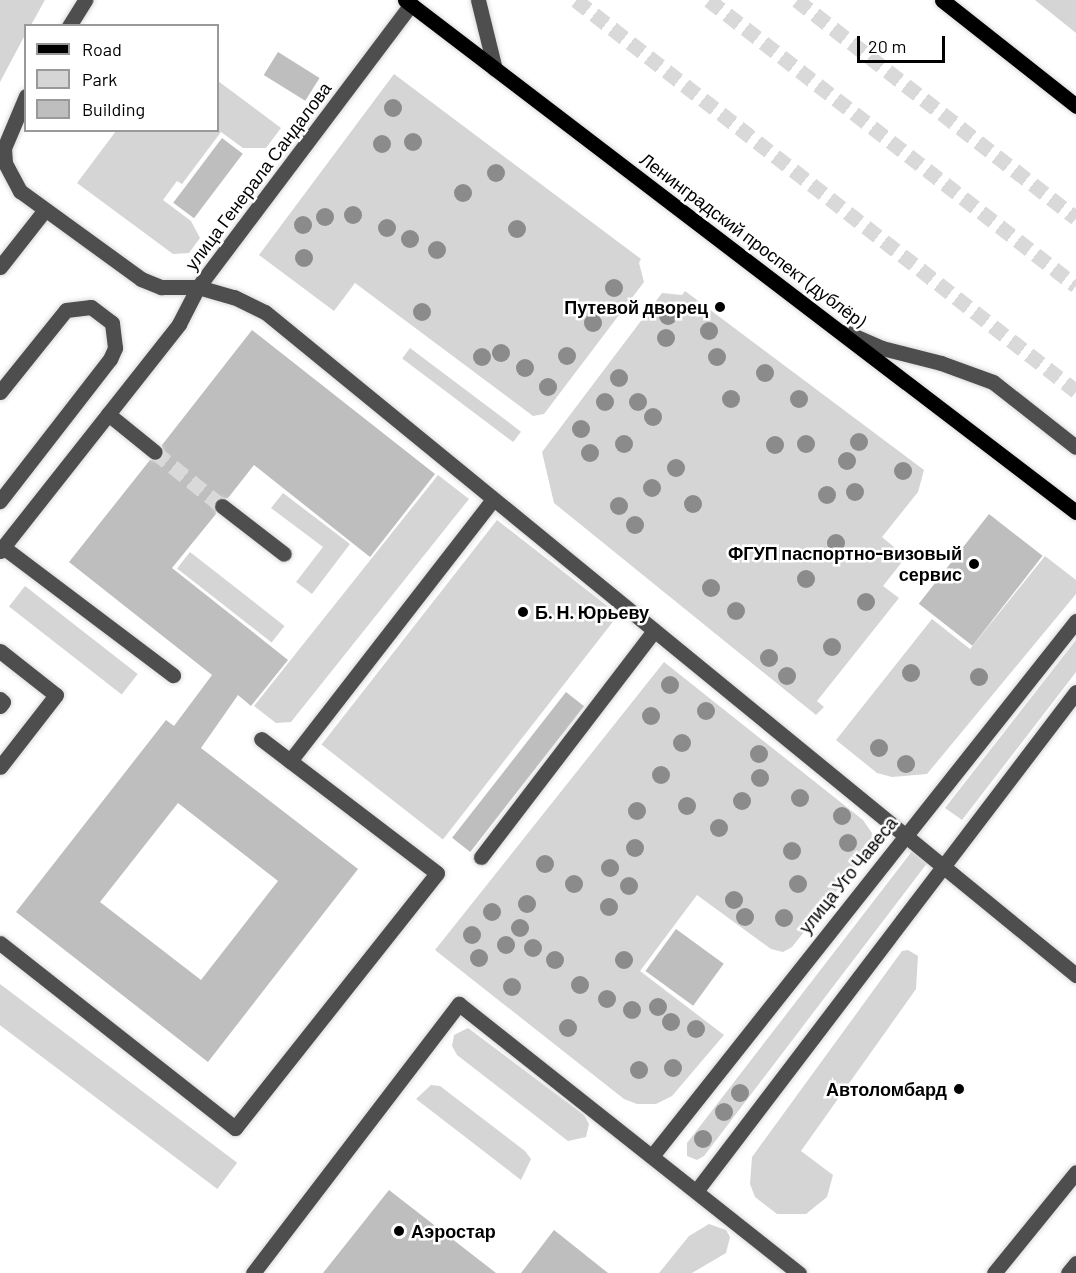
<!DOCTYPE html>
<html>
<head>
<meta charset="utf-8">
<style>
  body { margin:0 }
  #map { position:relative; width:1076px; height:1273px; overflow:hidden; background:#fff; font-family:Barlow,sans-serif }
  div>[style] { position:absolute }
  .green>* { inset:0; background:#d5d5d5; transform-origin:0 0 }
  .building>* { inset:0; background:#bebebe; transform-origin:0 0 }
  .minor-tunnel>* { height:15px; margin-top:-7.5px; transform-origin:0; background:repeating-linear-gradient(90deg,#d9d9d9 0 15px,transparent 0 23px) }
  .major-tunnel>* { height:15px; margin-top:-7.5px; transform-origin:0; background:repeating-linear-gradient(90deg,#d9d9d9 0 15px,transparent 0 23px) }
  .roads { filter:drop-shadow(0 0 2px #dbdbdb) drop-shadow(0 0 2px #dbdbdb) }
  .minor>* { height:15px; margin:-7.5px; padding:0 7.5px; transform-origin:7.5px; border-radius:7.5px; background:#4e4e4e }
  .major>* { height:15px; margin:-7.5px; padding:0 7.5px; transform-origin:7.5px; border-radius:7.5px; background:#000 }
  .trees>* { width:18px; height:18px; margin:-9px; border-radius:50%; background:#8b8b8b }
  .dots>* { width:16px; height:16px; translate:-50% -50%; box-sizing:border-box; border:3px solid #fff; border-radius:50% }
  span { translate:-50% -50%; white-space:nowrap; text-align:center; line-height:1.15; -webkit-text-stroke:5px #fff; paint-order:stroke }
  .street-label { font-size:18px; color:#000 }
  .poi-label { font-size:18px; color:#000; font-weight:700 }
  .right { translate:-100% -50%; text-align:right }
  .left { translate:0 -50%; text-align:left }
  .legend { position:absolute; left:24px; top:24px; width:195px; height:108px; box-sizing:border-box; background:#fff; border:2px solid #999; margin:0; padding:8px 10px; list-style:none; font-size:18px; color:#000 }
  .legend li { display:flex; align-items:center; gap:12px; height:30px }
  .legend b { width:30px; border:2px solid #999 }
  .scale { position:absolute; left:857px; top:36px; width:88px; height:27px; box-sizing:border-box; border:3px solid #000; border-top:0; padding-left:8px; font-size:18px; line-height:21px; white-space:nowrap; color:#000; -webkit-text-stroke:4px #fff; paint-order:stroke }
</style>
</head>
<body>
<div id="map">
  <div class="green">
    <div style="clip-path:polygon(0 0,45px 0,31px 25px,26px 26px,25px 35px,0 82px)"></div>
    <div style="clip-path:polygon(1035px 0,1076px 0,1076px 33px)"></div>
    <div style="clip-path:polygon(394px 74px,641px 259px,639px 263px,644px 282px,544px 414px,533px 416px,355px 283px,334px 311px,259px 255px)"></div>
    <div style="clip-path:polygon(218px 81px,281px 128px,266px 148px,243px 148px,221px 132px,182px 184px,177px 181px,163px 200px,191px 221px,200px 238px,189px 253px,173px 254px,77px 183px,116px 131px,218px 130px)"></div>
    <div style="clip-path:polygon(685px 291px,924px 470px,918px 492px,882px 537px,906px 557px,883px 586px,899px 598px,817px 701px,824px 707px,816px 715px,554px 503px,542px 452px,662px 293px,682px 295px)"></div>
    <div style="left:410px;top:348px;width:139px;height:13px;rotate:37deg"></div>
    <div style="clip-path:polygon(438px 475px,469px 499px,291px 722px,276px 723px,254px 706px)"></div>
    <div style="clip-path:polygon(283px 493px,350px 544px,312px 594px,296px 582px,323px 547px,271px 508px)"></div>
    <div style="left:497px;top:520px;width:154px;height:285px;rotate:38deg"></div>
    <div style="left:190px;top:552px;width:120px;height:21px;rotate:38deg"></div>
    <div style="clip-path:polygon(1045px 556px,1076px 580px,1076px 594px,927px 774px,892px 777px,877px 773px,836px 740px,932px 619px,970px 649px)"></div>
    <div style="left:25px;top:586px;width:143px;height:26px;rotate:38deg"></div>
    <div style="clip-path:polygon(1076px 640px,1076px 672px,962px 820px,945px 808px)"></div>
    <div style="clip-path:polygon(664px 662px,863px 820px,872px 833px,870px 849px,792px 947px,783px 952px,771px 949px,697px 895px,640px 971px,724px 1035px,672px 1096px,656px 1104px,637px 1104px,624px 1099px,435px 950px)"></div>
    <div style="clip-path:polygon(913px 850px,928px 862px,704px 1156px,697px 1160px,687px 1156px,687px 1143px)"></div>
    <div style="clip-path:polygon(908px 950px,918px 956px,916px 989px,801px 1151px,833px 1175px,827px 1197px,806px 1214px,777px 1214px,755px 1197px,750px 1184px,752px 1157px,902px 951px)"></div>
    <div style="left:0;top:984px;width:297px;height:33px;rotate:37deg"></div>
    <div style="clip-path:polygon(468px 1028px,584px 1115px,589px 1124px,586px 1137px,568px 1141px,457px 1055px,452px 1046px,454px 1035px)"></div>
    <div style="clip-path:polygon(431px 1085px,440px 1086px,525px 1151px,531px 1159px,521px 1180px,416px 1099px)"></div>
    <div style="clip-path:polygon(709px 1224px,726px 1230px,730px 1237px,726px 1253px,692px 1273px,659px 1273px,689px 1236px)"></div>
  </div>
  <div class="building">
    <div style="left:278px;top:52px;width:49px;height:27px;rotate:32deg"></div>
    <div style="left:222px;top:138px;width:26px;height:81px;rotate:37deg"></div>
    <div style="clip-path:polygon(evenodd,252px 330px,435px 474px,370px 557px,254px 465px,228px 498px,215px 500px,216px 514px,172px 568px,288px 660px,251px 706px,238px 695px,201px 748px,358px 869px,208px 1062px,16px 912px,166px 720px,174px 726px,212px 675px,69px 562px,150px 460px,163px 458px,162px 445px,252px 330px,178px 803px,278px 881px,201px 980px,100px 902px,178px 803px)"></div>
    <div style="left:989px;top:514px;width:68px;height:114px;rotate:38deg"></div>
    <div style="left:566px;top:692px;width:23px;height:185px;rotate:38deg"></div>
    <div style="left:676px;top:929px;width:59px;height:52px;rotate:36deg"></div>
    <div style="clip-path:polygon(389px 1190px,496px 1273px,323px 1273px)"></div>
    <div style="clip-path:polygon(554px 1230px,608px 1273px,521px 1273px)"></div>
  </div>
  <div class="minor-tunnel">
    <div style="left:155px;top:452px;width:86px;rotate:38.9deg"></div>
  </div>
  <div class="major-tunnel">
    <div style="left:576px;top:0;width:635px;rotate:38.03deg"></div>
    <div style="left:709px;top:0;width:465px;rotate:37.9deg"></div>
    <div style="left:797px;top:0;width:354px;rotate:38deg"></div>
  </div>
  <div class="roads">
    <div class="minor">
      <div style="left:478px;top:0;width:71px;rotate:76.2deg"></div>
      <div style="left:69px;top:26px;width:31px;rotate:-58deg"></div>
      <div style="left:26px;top:96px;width:56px;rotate:112.9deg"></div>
      <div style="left:4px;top:148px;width:15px;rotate:86deg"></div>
      <div style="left:5px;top:163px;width:32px;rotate:62deg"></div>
      <div style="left:20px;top:191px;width:150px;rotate:36deg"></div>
      <div style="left:141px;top:279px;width:22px;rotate:22deg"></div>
      <div style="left:161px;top:287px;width:37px"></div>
      <div style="left:198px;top:287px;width:37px;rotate:16deg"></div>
      <div style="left:234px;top:297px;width:34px;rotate:26deg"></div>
      <div style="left:265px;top:312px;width:1048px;rotate:39.27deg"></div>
      <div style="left:0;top:267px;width:71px;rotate:-51.8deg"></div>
      <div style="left:845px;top:332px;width:40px;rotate:23.4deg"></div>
      <div style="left:882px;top:348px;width:61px;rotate:14.3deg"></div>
      <div style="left:941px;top:363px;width:55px;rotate:20.1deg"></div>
      <div style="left:993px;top:382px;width:105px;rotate:38.1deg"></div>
      <div style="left:0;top:392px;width:105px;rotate:-51.2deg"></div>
      <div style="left:66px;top:310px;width:25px;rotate:-7deg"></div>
      <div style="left:91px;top:307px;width:26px;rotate:37deg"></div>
      <div style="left:112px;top:323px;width:25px;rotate:83deg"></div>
      <div style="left:115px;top:348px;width:12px;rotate:114deg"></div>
      <div style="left:110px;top:359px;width:180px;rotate:127.8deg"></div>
      <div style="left:108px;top:414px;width:60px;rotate:39deg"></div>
      <div style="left:222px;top:506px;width:78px;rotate:37.7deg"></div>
      <div style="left:3px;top:547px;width:213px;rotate:37deg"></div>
      <div style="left:0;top:551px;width:289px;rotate:-51.7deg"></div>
      <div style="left:179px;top:324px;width:42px;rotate:-62.8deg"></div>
      <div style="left:198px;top:287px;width:354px;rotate:-53deg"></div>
      <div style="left:0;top:651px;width:71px;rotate:38.2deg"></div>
      <div style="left:56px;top:695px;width:91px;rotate:127.9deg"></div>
      <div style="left:0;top:699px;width:4px;rotate:45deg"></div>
      <div style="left:3px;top:702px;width:5px;rotate:127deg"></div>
      <div style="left:290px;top:761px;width:331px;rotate:-52.2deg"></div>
      <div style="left:481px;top:857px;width:285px;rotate:-52.6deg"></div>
      <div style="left:0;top:943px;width:299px;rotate:38.2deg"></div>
      <div style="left:235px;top:1128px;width:325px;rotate:-51.6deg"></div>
      <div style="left:437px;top:873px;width:221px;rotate:-142.7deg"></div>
      <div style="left:652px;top:1156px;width:683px;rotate:-51.6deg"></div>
      <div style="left:697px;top:1190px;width:626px;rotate:-52.73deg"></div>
      <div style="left:253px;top:1273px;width:339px;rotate:-52.6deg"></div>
      <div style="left:459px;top:1004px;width:434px;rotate:38.4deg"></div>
      <div style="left:994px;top:1273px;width:130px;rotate:-50.9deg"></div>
      <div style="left:1068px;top:1273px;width:13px;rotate:-51deg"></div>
    </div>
    <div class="major">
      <div style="left:405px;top:0;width:844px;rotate:37.35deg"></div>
      <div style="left:942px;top:0;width:171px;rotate:38.3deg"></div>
    </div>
  </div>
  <div class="trees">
    <div style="left:393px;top:108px"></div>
    <div style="left:413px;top:142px"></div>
    <div style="left:382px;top:144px"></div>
    <div style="left:496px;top:173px"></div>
    <div style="left:463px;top:193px"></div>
    <div style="left:353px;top:215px"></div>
    <div style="left:325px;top:217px"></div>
    <div style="left:303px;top:225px"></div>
    <div style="left:387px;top:228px"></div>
    <div style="left:517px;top:229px"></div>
    <div style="left:410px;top:239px"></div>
    <div style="left:437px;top:250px"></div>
    <div style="left:304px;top:258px"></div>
    <div style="left:614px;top:288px"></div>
    <div style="left:422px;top:312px"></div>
    <div style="left:668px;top:316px"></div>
    <div style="left:593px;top:323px"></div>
    <div style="left:709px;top:331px"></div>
    <div style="left:666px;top:338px"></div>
    <div style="left:501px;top:353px"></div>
    <div style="left:567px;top:356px"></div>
    <div style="left:482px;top:357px"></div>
    <div style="left:717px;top:357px"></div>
    <div style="left:525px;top:368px"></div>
    <div style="left:765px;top:373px"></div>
    <div style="left:619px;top:378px"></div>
    <div style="left:548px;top:387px"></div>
    <div style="left:731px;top:399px"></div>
    <div style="left:799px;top:399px"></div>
    <div style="left:605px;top:402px"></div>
    <div style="left:638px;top:402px"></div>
    <div style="left:653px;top:417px"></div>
    <div style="left:581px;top:429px"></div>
    <div style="left:859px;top:442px"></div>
    <div style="left:624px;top:444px"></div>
    <div style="left:806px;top:444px"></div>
    <div style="left:775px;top:445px"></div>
    <div style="left:590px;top:453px"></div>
    <div style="left:847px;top:461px"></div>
    <div style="left:676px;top:468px"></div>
    <div style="left:903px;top:471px"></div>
    <div style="left:652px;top:488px"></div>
    <div style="left:855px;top:492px"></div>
    <div style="left:827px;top:495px"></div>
    <div style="left:693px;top:504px"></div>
    <div style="left:619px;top:506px"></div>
    <div style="left:635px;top:525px"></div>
    <div style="left:836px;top:543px"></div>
    <div style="left:806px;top:579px"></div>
    <div style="left:711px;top:588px"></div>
    <div style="left:866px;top:602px"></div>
    <div style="left:736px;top:611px"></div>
    <div style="left:832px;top:647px"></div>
    <div style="left:769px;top:658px"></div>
    <div style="left:911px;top:673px"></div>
    <div style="left:787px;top:676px"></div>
    <div style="left:979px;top:677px"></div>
    <div style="left:670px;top:685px"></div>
    <div style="left:706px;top:711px"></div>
    <div style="left:651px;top:716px"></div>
    <div style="left:682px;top:743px"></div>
    <div style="left:879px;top:748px"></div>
    <div style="left:759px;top:754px"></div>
    <div style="left:906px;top:764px"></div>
    <div style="left:661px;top:775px"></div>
    <div style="left:760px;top:778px"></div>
    <div style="left:800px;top:798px"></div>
    <div style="left:742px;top:801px"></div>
    <div style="left:687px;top:806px"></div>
    <div style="left:637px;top:811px"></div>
    <div style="left:842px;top:816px"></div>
    <div style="left:719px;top:828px"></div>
    <div style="left:848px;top:843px"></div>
    <div style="left:635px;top:848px"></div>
    <div style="left:792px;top:851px"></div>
    <div style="left:545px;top:864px"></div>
    <div style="left:610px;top:868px"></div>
    <div style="left:574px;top:884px"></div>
    <div style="left:798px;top:884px"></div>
    <div style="left:629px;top:886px"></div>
    <div style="left:734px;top:900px"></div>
    <div style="left:527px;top:904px"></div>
    <div style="left:609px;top:907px"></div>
    <div style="left:492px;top:912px"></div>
    <div style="left:745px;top:917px"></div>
    <div style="left:784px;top:918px"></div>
    <div style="left:520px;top:928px"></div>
    <div style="left:472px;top:935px"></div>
    <div style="left:506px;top:945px"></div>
    <div style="left:533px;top:948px"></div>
    <div style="left:479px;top:958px"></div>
    <div style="left:555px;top:960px"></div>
    <div style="left:624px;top:960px"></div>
    <div style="left:580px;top:985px"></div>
    <div style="left:512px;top:987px"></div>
    <div style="left:607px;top:999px"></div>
    <div style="left:658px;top:1007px"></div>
    <div style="left:632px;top:1010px"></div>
    <div style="left:671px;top:1022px"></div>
    <div style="left:568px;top:1028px"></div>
    <div style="left:696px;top:1029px"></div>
    <div style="left:673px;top:1068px"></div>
    <div style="left:639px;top:1070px"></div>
    <div style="left:740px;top:1093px"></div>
    <div style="left:724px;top:1112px"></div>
    <div style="left:703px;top:1139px"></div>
  </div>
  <div class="dots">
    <div style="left:720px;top:307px;background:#000"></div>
    <div style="left:974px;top:564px;background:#000"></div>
    <div style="left:523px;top:612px;background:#000"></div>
    <div style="left:959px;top:1089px;background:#000"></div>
    <div style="left:399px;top:1231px;background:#000"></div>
  </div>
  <div class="street-label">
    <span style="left:258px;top:176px;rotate:-53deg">улица Генерала Сандалова</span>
    <span style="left:753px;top:240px;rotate:37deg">Ленинградский проспект (дублёр)</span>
    <span style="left:848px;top:875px;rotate:-51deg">улица Уго Чавеса</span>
  </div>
  <div class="poi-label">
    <span class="right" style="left:708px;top:307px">Путевой дворец</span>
    <span class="right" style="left:962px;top:564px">ФГУП паспортно-визовый<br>сервис</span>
    <span class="left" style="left:535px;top:612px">Б. Н. Юрьеву</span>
    <span class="right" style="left:947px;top:1089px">Автоломбард</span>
    <span class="left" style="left:411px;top:1231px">Аэростар</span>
  </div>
  <ul class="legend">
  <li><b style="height:8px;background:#000"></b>Road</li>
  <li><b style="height:16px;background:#d5d5d5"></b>Park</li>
  <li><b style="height:16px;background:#bebebe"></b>Building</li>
  </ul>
  <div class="scale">20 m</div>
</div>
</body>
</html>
